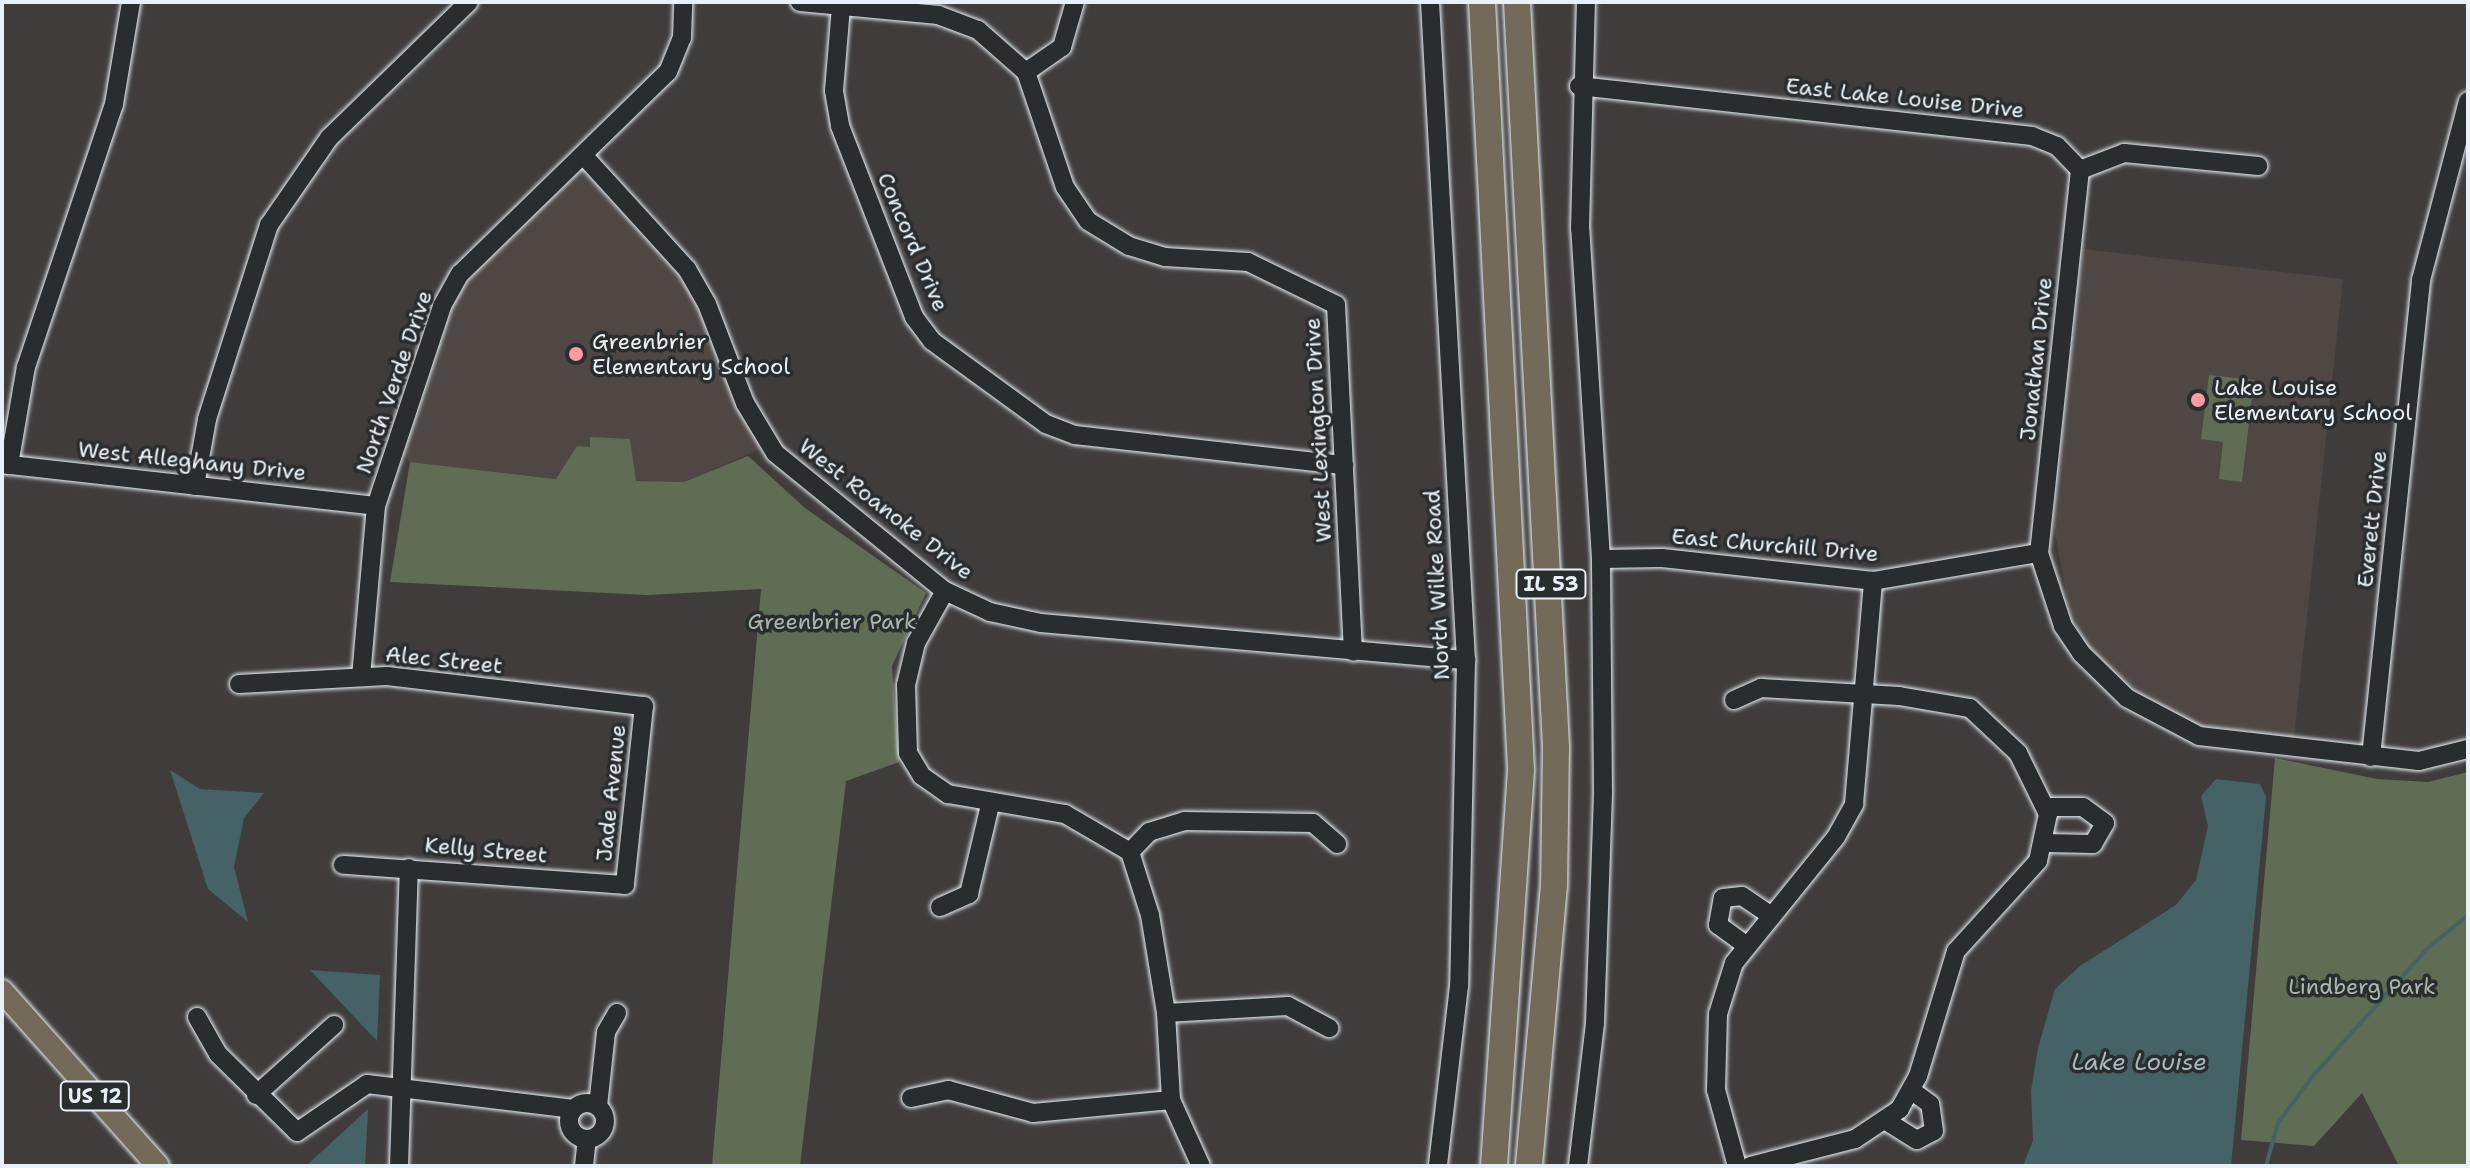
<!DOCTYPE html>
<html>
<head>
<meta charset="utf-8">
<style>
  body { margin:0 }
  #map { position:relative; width:2470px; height:1168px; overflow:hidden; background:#3f3c3b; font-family:"Shantell Sans",sans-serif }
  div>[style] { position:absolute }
  .built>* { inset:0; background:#4e4744 }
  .green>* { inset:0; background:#606d55 }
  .water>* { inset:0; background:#456367 }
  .stream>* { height:4px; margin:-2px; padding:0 2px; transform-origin:2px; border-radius:2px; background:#456367 }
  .roads { filter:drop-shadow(0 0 2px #e8f1f8) drop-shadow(0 0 2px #e8f1f8) }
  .minor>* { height:18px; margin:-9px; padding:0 9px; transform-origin:9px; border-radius:9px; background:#2a2d2e }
  .minor>.ring { margin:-9px; padding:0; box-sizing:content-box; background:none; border:18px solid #2a2d2e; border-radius:50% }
  .major>* { height:22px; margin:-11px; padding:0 11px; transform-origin:11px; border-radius:11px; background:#746a5a }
  .highway>* { height:26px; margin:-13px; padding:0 13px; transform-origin:13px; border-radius:13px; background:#746a5a }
  .dots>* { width:22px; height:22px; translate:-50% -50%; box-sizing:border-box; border:4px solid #2a2d2e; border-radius:50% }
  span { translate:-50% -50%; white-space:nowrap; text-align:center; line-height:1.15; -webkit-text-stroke:7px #2a2d2e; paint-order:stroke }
  .shield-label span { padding:2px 6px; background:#2a2d2e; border:2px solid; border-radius:6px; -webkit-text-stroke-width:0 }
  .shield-label { font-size:20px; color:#e8f1f8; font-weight:700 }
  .street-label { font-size:22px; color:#e8f1f8 }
  .poi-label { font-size:22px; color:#e8f1f8 }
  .left { translate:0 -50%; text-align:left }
  .park-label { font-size:22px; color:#abb6af }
  .water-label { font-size:24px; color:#a7b8be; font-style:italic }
  .frame { position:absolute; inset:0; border:4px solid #e8f1f8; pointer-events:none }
</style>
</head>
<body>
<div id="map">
  <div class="built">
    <div style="clip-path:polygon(584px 156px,687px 269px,770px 445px,684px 482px,556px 479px,410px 462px,396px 446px,442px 306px)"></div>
    <div style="clip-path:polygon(2083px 249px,2343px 279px,2294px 738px,2196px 724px,2146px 699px,2085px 645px,2068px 603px,2053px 522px)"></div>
  </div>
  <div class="green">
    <div style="clip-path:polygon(2209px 375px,2254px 380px,2242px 482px,2219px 479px,2223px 442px,2201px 439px)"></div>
    <div style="clip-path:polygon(590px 437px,630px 439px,636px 481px,684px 482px,748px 456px,805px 508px,926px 593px,892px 666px,899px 762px,846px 781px,800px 1166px,712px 1166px,761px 589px,647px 595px,390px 582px,410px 462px,556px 479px,577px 446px,590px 447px)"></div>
    <div style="clip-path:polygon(2275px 758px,2377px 779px,2428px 782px,2468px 772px,2468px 1166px,2399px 1166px,2362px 1093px,2314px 1146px,2241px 1140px)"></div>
  </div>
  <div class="water">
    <div style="clip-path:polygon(170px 770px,200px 789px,264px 793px,244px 818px,234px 867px,248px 922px,208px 889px)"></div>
    <div style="clip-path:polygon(2216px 779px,2260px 784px,2266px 797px,2231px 1166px,2023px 1166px,2033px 1140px,2031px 1091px,2038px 1048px,2055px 989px,2080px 966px,2176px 905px,2196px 880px,2208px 826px,2201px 796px)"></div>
    <div style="clip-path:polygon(310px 970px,380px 975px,377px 1041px)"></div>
    <div style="clip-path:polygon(368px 1109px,365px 1166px,295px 1166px,307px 1165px)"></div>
  </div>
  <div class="stream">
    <div style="left:2266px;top:1166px;width:45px;rotate:-74.4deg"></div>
    <div style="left:2278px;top:1123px;width:57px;rotate:-53.5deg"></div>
    <div style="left:2312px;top:1077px;width:173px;rotate:-48deg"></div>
    <div style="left:2428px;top:948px;width:52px;rotate:-39.5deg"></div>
  </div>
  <div class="roads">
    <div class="minor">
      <div style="left:800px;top:2px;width:139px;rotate:5.4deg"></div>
      <div style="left:938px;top:15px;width:43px;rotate:20.6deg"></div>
      <div style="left:978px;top:30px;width:64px;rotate:41.2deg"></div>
      <div style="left:1026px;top:72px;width:121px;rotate:71.3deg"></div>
      <div style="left:1065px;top:187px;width:41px;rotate:55.9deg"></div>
      <div style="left:1088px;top:221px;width:48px;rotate:31.4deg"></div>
      <div style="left:1129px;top:246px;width:38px;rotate:17deg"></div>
      <div style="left:1165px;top:257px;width:83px;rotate:3.4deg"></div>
      <div style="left:1248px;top:262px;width:98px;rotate:26deg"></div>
      <div style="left:1336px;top:305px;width:347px;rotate:87.2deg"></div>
      <div style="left:1430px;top:2px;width:659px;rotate:86.87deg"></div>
      <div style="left:1466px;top:660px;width:326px;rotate:91.2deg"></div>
      <div style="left:1459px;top:986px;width:181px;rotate:96.7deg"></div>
      <div style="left:841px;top:7px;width:84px;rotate:94.8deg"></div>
      <div style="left:834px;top:91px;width:36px;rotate:80deg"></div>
      <div style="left:840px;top:126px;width:205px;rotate:68.8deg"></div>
      <div style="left:914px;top:317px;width:30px;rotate:53deg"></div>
      <div style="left:932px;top:341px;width:141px;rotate:36.1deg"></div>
      <div style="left:1046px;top:424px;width:31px;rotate:21deg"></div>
      <div style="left:1075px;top:435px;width:271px;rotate:6.4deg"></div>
      <div style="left:1026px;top:72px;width:44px;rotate:-34.8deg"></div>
      <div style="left:1062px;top:47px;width:47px;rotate:-73.9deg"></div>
      <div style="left:1579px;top:86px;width:456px;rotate:6.3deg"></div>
      <div style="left:2032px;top:136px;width:27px;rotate:22deg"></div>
      <div style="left:2057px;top:146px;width:33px;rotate:46deg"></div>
      <div style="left:584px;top:156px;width:153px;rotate:47.7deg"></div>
      <div style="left:687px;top:269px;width:40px;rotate:60.3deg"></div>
      <div style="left:707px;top:304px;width:106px;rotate:69deg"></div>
      <div style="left:745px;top:403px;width:58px;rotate:59deg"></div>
      <div style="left:775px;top:453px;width:219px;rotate:39.1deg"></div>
      <div style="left:945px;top:591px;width:50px;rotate:25deg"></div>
      <div style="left:990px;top:612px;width:52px;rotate:12.2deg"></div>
      <div style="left:1041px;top:623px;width:427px;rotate:5deg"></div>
      <div style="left:2080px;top:170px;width:385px;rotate:96.1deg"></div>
      <div style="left:2039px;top:553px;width:77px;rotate:71.8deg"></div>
      <div style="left:2063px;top:626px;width:32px;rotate:56deg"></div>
      <div style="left:2081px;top:653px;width:64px;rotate:44.4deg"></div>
      <div style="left:2127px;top:698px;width:81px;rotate:27.8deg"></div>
      <div style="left:2199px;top:736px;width:221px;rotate:6.5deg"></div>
      <div style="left:2419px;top:761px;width:50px;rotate:-13.8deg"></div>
      <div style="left:2080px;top:170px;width:47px;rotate:-21.1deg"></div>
      <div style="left:2124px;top:153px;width:135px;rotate:5.5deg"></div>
      <div style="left:2px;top:464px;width:376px;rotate:6.4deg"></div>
      <div style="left:9px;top:465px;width:99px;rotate:-80.2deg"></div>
      <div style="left:26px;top:367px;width:277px;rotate:-71.5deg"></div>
      <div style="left:114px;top:104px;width:103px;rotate:-80.5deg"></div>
      <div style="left:195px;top:486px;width:68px;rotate:-79.8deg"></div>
      <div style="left:207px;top:419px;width:204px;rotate:-72.3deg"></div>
      <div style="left:269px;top:225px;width:106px;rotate:-55.4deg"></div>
      <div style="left:329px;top:138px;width:195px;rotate:-44.2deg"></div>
      <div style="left:1601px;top:559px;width:61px;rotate:-0.9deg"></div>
      <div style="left:1662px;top:558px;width:212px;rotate:6.2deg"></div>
      <div style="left:1873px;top:581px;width:168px;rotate:-9.6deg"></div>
      <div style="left:945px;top:591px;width:60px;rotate:119.1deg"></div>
      <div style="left:916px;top:643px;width:43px;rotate:103.4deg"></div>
      <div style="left:906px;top:685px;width:68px;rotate:88.3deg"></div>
      <div style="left:908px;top:753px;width:27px;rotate:59deg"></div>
      <div style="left:922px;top:776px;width:32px;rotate:35deg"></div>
      <div style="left:948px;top:794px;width:119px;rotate:9.7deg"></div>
      <div style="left:1065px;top:814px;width:75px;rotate:30.3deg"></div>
      <div style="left:1130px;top:852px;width:66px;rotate:72.4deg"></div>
      <div style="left:1150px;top:915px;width:99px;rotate:80.7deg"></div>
      <div style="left:1166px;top:1013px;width:87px;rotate:86.7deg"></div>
      <div style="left:1171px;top:1100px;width:72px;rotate:65.6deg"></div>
      <div style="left:361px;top:677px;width:172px;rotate:-85deg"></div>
      <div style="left:376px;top:506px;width:211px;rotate:-71.7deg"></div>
      <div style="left:442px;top:306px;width:37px;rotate:-61deg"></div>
      <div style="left:460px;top:274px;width:290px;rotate:-44.2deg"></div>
      <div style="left:668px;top:72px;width:37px;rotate:-68deg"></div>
      <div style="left:682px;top:38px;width:36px;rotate:-88deg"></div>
      <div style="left:239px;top:684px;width:148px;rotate:-3.1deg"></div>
      <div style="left:387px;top:676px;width:259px;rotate:6.7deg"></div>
      <div style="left:644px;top:706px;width:180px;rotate:96.1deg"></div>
      <div style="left:625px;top:885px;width:283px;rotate:-175.9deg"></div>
      <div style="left:1734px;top:700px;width:30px;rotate:-24deg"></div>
      <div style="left:1761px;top:688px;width:138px;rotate:3.3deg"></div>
      <div style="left:1899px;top:696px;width:72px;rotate:9.6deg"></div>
      <div style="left:1970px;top:708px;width:66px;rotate:43.2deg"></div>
      <div style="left:2018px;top:753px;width:68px;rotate:63.8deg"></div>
      <div style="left:2048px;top:814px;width:48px;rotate:102deg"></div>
      <div style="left:2038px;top:861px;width:122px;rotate:132.3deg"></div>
      <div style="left:1956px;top:951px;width:131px;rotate:106.9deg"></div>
      <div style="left:1918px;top:1076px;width:38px;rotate:119deg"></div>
      <div style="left:1900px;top:1109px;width:54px;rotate:146.3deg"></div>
      <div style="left:1855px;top:1139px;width:108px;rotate:165.6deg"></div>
      <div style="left:2371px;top:757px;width:480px;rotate:-84deg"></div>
      <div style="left:2421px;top:280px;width:185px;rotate:-75.3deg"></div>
      <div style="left:2045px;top:843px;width:48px;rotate:1.2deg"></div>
      <div style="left:2093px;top:844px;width:24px;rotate:-60deg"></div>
      <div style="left:2105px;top:823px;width:27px;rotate:-144deg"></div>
      <div style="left:2083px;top:807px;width:37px;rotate:180deg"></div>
      <div style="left:1130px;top:852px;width:28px;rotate:-46deg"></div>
      <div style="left:1149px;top:832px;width:37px;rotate:-17deg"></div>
      <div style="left:1184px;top:821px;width:129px;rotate:0.9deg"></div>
      <div style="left:1313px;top:823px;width:32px;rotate:41deg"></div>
      <div style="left:940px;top:907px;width:32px;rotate:-24deg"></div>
      <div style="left:969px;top:894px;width:91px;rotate:-76.7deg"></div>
      <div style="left:1747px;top:946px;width:36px;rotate:-144deg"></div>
      <div style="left:1718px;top:925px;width:27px;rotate:-80deg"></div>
      <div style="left:1723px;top:898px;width:19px;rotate:-6deg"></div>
      <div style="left:1742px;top:896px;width:36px;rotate:34deg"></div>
      <div style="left:1166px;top:1013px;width:122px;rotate:-3.3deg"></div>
      <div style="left:1288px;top:1006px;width:47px;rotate:28.2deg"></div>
      <div style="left:197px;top:1017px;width:43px;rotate:60.4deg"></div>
      <div style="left:218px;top:1054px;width:111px;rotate:44.6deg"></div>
      <div style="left:297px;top:1132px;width:85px;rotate:-34.4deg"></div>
      <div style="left:367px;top:1084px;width:208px;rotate:6.9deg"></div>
      <div style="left:256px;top:1095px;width:105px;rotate:-41.9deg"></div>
      <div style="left:911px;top:1098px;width:38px;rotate:-12deg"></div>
      <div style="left:948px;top:1090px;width:88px;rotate:15.1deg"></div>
      <div style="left:1033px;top:1113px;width:139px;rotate:-5.4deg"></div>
      <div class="ring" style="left:569px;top:1103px;width:18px;height:18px"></div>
      <div style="left:598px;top:1106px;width:74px;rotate:-83.8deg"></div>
      <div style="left:606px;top:1032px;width:22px;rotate:-60deg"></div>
      <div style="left:1888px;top:1122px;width:34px;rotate:32deg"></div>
      <div style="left:1917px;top:1140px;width:19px;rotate:-28deg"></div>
      <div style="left:1934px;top:1131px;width:27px;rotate:-98deg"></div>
      <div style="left:1930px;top:1104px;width:24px;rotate:-144deg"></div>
      <div style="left:399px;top:1166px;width:298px;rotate:-88.1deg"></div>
      <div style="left:584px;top:1166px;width:27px;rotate:-84deg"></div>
      <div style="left:1578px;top:1166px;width:144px;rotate:-83.2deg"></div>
      <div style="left:1595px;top:1023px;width:232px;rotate:-88deg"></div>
      <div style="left:1603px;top:791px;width:232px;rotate:-90.5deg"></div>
      <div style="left:1601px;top:559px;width:331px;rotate:-93.6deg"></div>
      <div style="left:1580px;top:229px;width:227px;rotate:-88.5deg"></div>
      <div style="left:1737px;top:1166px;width:79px;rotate:-105.4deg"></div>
      <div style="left:1716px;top:1090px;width:76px;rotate:-88.5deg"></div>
      <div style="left:1718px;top:1014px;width:53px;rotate:-72.6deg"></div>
      <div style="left:1734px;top:963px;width:162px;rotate:-51deg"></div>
      <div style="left:1836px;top:837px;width:38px;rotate:-61deg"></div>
      <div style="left:1854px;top:804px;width:224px;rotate:-85.1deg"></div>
    </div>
    <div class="major">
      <div style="left:2px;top:991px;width:234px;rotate:48.3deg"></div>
    </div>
    <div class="highway">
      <div style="left:1482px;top:2px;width:769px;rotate:87.09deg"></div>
      <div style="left:1521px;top:770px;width:397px;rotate:93.9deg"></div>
      <div style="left:1517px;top:2px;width:746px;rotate:87deg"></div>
      <div style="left:1556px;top:747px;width:138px;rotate:90.8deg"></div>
      <div style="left:1554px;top:885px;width:282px;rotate:95.1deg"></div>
    </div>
  </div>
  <div class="dots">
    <div style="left:576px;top:354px;background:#ff9aa2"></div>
    <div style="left:2198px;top:400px;background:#ff9aa2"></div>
  </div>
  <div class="shield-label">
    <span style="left:1551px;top:584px">IL 53</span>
    <span style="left:95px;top:1096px">US 12</span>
  </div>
  <div class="street-label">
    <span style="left:1905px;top:98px;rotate:6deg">East Lake Louise Drive</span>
    <span style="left:913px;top:242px;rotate:67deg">Concord Drive</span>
    <span style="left:2036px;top:359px;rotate:-84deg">Jonathan Drive</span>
    <span style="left:394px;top:382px;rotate:-71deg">North Verde Drive</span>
    <span style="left:1318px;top:430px;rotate:-93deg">West Lexington Drive</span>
    <span style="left:192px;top:461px;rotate:6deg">West Alleghany Drive</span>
    <span style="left:886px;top:509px;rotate:38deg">West Roanoke Drive</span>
    <span style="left:2372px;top:519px;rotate:-84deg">Everett Drive</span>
    <span style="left:1775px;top:545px;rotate:5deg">East Churchill Drive</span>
    <span style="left:1437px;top:585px;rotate:-93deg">North Wilke Road</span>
    <span style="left:444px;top:660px;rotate:6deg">Alec Street</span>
    <span style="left:611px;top:793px;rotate:-84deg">Jade Avenue</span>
    <span style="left:486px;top:850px;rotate:5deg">Kelly Street</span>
  </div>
  <div class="poi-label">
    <span class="left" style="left:592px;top:354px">Greenbrier<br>Elementary School</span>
    <span class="left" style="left:2214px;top:400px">Lake Louise<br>Elementary School</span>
  </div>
  <div class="park-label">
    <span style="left:832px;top:622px">Greenbrier Park</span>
    <span style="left:2362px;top:987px">Lindberg Park</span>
  </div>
  <div class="water-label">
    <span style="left:2139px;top:1063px">Lake Louise</span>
  </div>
  <div class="frame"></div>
</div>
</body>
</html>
